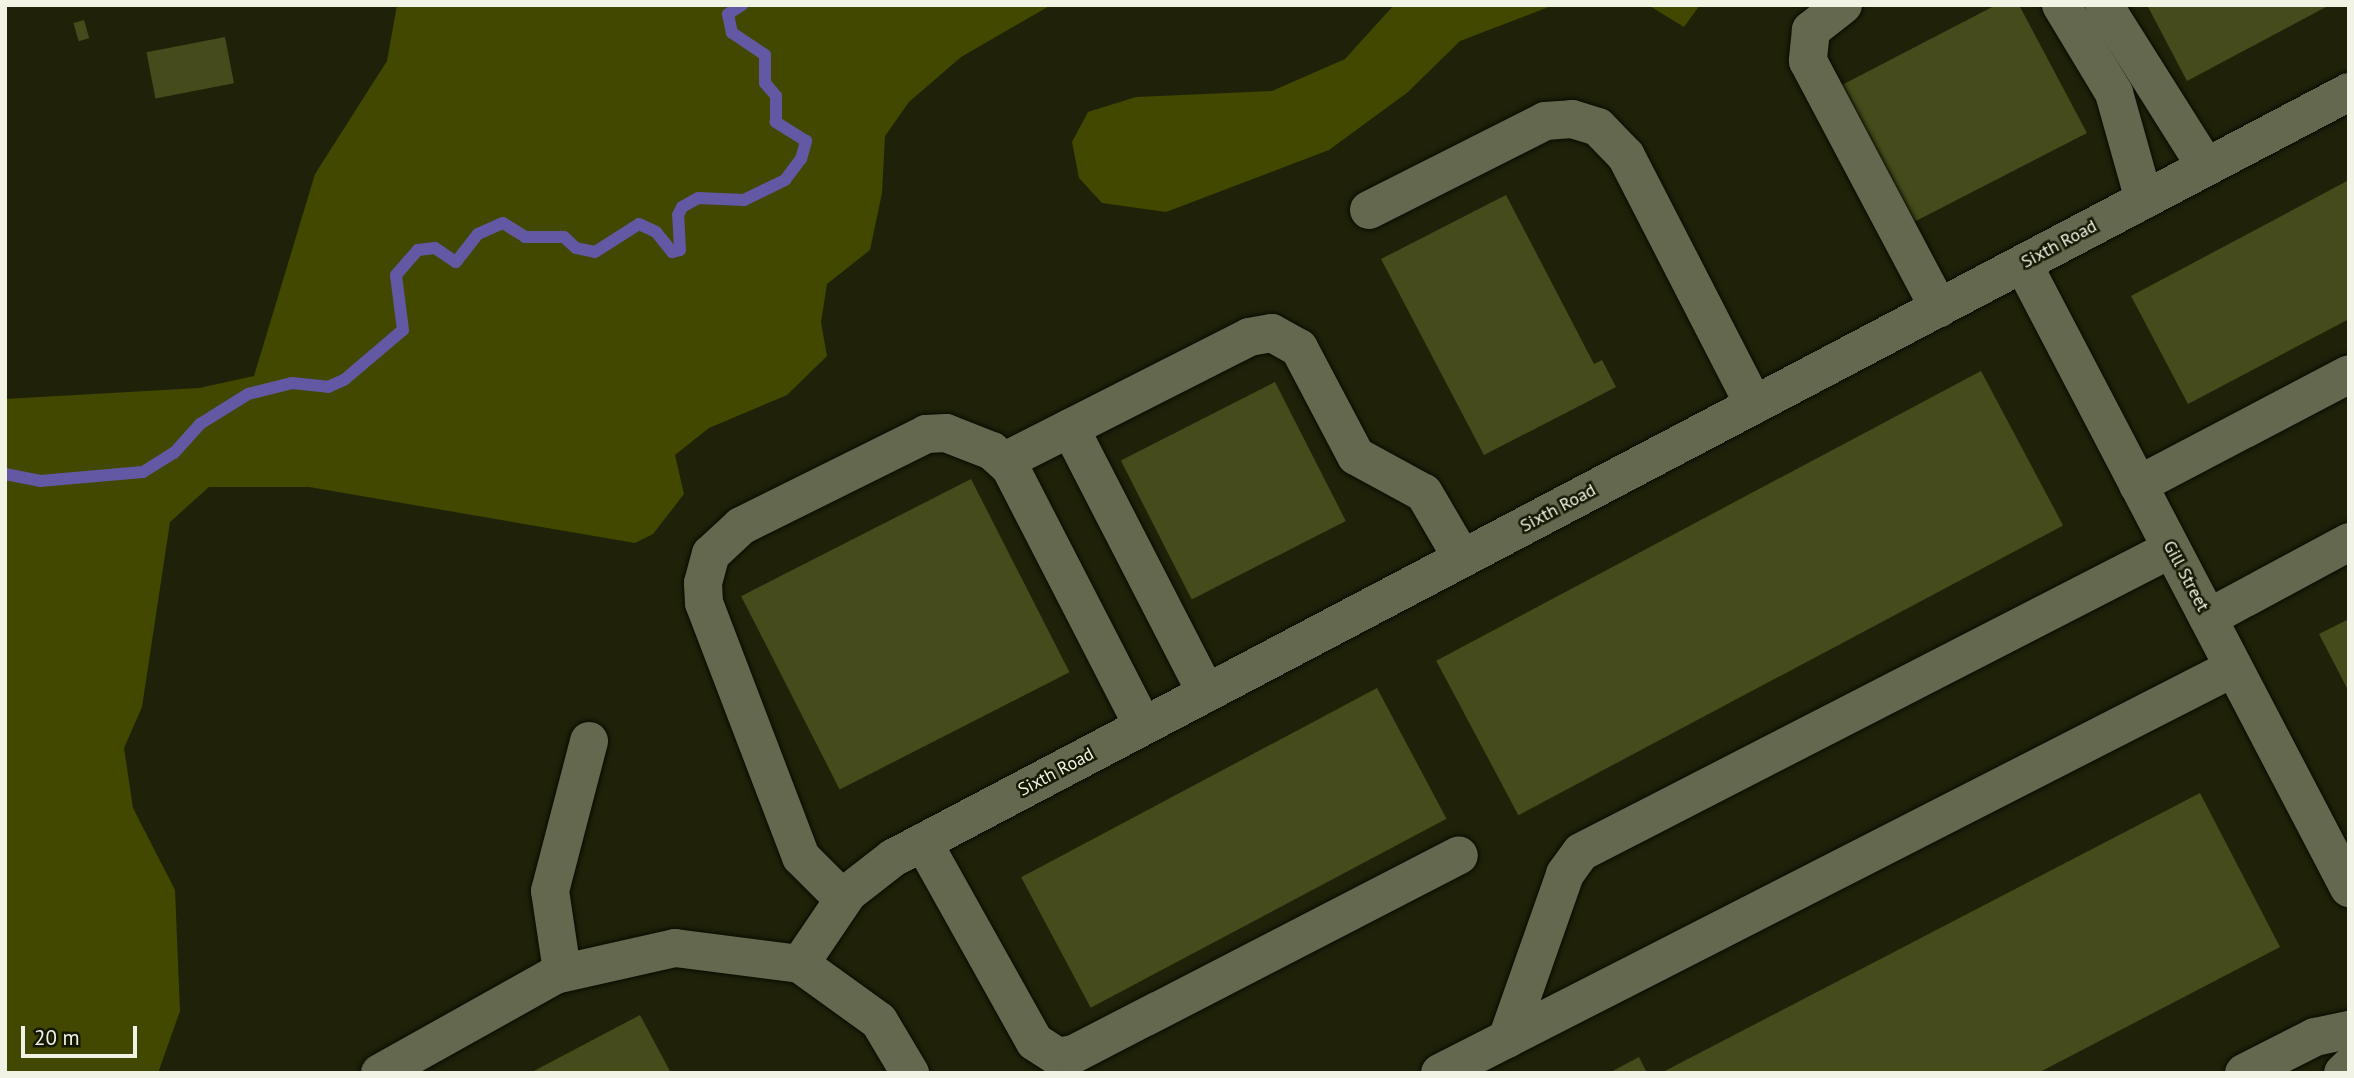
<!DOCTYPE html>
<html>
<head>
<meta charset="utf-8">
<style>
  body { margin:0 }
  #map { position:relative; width:2354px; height:1078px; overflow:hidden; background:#1f2209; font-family:"PT Sans",sans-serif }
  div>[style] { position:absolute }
  .green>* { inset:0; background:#424800 }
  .stream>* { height:12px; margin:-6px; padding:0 6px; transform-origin:6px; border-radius:6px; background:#6258a3 }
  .building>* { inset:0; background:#454b1a; transform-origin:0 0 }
  .roads { filter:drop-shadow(0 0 2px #090b00) drop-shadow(0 0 2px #090b00) }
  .minor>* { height:38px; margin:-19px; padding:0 19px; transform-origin:19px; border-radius:19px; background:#64684e }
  span { translate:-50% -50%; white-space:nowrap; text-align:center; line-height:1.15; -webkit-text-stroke:5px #151802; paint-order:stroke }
  .street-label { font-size:18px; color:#f1f4e5 }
  .frame { position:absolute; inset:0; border:7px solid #f1f4e5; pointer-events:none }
  .scale { position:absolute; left:21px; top:1026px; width:116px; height:32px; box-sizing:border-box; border:4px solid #f1f4e5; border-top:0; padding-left:9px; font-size:21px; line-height:24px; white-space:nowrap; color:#f1f4e5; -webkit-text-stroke:5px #151802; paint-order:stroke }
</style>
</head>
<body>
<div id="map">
  <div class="green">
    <div style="clip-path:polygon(397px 5px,1051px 5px,961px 57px,909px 102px,885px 136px,882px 193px,870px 250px,827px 284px,821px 322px,827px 356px,787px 395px,709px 428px,675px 455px,684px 494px,653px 534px,635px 543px,309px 487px,209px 487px,170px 522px,142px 707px,124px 748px,133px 808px,175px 890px,180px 1011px,158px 1073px,5px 1073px,5px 399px,199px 388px,254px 376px,315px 174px,387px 61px)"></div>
    <div style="clip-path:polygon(1394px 5px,1554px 5px,1460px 41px,1408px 92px,1329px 150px,1166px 212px,1102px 203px,1079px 178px,1072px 142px,1088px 112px,1136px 97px,1272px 91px,1345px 59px)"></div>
    <div style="clip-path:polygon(1648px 5px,1700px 5px,1684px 27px)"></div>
  </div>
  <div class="stream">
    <div style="left:5px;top:474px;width:36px;rotate:11deg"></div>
    <div style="left:40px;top:481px;width:103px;rotate:-5deg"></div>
    <div style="left:143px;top:472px;width:36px;rotate:-32deg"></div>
    <div style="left:174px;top:453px;width:39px;rotate:-48deg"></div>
    <div style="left:200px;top:424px;width:57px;rotate:-32deg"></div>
    <div style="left:248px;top:394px;width:45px;rotate:-14deg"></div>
    <div style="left:292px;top:383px;width:36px;rotate:6deg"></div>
    <div style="left:328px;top:387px;width:17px;rotate:-24deg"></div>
    <div style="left:344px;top:380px;width:77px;rotate:-40.3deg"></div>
    <div style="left:403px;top:330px;width:55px;rotate:-97.3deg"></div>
    <div style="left:396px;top:275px;width:33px;rotate:-49deg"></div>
    <div style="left:418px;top:250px;width:17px;rotate:-7deg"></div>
    <div style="left:435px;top:248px;width:25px;rotate:34deg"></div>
    <div style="left:456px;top:262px;width:36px;rotate:-52deg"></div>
    <div style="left:478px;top:234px;width:27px;rotate:-24deg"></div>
    <div style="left:503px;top:223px;width:26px;rotate:32deg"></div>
    <div style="left:525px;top:237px;width:39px"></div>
    <div style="left:564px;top:237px;width:16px;rotate:43deg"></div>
    <div style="left:576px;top:248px;width:19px;rotate:12deg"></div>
    <div style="left:595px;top:252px;width:52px;rotate:-32.5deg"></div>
    <div style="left:639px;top:224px;width:19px;rotate:25deg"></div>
    <div style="left:656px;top:232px;width:26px;rotate:51deg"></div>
    <div style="left:672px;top:252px;width:8px;rotate:-14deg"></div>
    <div style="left:680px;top:250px;width:35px;rotate:-93deg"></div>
    <div style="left:678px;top:215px;width:9px;rotate:-63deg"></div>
    <div style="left:682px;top:207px;width:18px;rotate:-29deg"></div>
    <div style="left:698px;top:198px;width:46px;rotate:2.5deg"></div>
    <div style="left:744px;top:200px;width:46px;rotate:-26deg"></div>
    <div style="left:785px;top:180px;width:26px;rotate:-53deg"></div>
    <div style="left:801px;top:159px;width:19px;rotate:-74deg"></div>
    <div style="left:806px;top:141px;width:36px;rotate:-148deg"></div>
    <div style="left:776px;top:122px;width:26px;rotate:-90deg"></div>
    <div style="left:776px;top:96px;width:17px;rotate:-130deg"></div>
    <div style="left:765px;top:83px;width:28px;rotate:-90deg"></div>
    <div style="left:765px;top:55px;width:40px;rotate:-146deg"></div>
    <div style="left:732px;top:33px;width:19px;rotate:-102deg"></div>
    <div style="left:728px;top:14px;width:17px;rotate:-33deg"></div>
  </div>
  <div class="building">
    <div style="clip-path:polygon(1996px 5px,2019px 5px,2087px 133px,1912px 223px,1840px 86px)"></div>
    <div style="clip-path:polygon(2147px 5px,2325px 5px,2326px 7px,2187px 81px)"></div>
    <div style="left:84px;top:20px;width:19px;height:11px;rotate:74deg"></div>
    <div style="left:225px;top:37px;width:47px;height:80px;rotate:79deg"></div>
    <div style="clip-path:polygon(2349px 180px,2349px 319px,2188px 404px,2131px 296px)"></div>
    <div style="clip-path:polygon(1506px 195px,1594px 364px,1602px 360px,1616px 387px,1484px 455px,1381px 259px)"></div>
    <div style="left:1981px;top:371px;width:175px;height:617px;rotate:62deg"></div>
    <div style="left:1275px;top:382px;width:156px;height:173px;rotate:63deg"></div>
    <div style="left:971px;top:479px;width:217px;height:258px;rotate:63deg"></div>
    <div style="clip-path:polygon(2349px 619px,2349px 692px,2319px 634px)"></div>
    <div style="left:1377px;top:688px;width:148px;height:403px;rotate:62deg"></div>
    <div style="clip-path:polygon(2200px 793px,2280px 947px,2038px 1073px,1661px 1073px)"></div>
    <div style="clip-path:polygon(640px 1015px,671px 1073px,530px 1073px)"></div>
    <div style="clip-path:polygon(1639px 1057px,1647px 1073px,1609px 1073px)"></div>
  </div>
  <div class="roads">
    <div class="minor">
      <div style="left:1843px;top:5px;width:41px;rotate:142deg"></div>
      <div style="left:1811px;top:30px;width:31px;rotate:96deg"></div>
      <div style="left:1808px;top:61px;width:280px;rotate:62.1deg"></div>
      <div style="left:2061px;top:5px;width:103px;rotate:58.9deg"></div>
      <div style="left:2114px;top:93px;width:111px;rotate:74.3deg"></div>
      <div style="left:2104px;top:5px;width:191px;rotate:57.8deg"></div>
      <div style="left:1369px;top:210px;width:197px;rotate:-26.8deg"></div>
      <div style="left:1545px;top:121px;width:27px;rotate:-4deg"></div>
      <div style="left:1572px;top:119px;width:27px;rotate:17deg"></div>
      <div style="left:1598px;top:127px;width:40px;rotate:46deg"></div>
      <div style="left:1626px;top:156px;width:280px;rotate:62.8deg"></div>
      <div style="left:2023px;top:264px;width:704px;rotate:62.42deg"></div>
      <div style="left:1070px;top:428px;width:298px;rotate:62.8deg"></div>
      <div style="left:1005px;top:461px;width:274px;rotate:-26.9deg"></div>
      <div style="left:1249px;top:337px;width:23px;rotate:-10deg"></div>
      <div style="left:1272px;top:333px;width:31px;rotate:29deg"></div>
      <div style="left:1299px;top:348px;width:122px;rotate:62.2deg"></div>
      <div style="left:1356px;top:456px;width:77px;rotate:28.6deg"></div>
      <div style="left:1424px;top:493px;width:75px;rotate:59.7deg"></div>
      <div style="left:2138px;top:485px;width:238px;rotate:-27.7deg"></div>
      <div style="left:2208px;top:618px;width:160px;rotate:-28.3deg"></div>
      <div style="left:923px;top:842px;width:229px;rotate:60.8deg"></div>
      <div style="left:1035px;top:1042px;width:27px;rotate:33deg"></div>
      <div style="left:1058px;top:1057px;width:16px;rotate:-11deg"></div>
      <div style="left:1074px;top:1054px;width:433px;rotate:-27.3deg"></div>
      <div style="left:843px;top:899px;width:59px;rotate:-135deg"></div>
      <div style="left:801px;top:857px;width:272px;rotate:-110.9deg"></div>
      <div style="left:704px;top:603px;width:20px;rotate:-93deg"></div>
      <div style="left:703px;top:583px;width:30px;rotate:-75deg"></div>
      <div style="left:711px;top:554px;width:41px;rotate:-43deg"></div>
      <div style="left:741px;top:526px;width:207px;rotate:-26.4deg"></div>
      <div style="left:926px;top:434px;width:20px;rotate:-3deg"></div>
      <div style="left:946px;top:433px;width:49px;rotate:21.4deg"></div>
      <div style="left:992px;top:451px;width:24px;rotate:42deg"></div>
      <div style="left:1010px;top:467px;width:291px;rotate:62.8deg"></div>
      <div style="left:800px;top:964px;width:86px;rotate:-55.9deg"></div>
      <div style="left:848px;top:893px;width:57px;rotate:-37.9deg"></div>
      <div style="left:893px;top:858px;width:1645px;rotate:-27.75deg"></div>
      <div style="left:562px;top:971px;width:81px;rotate:-98.5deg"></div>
      <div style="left:550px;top:891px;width:155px;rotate:-75.4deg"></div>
      <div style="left:1507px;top:1039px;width:175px;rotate:-70.6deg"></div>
      <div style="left:1565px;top:874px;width:27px;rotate:-54deg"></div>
      <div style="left:1581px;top:852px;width:663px;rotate:-27.18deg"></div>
      <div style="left:380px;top:1073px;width:201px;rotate:-29.2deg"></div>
      <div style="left:555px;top:975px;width:123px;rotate:-12.7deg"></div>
      <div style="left:675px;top:948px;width:126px;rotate:7.3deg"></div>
      <div style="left:800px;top:964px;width:97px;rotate:35.8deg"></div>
      <div style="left:879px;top:1021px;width:61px;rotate:59.2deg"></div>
      <div style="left:1440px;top:1073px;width:890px;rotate:-27.05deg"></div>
      <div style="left:2244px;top:1073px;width:80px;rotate:-26.9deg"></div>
      <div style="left:2315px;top:1037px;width:35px;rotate:-12deg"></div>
      <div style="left:2343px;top:1073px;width:8px;rotate:-45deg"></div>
    </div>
  </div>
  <div class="street-label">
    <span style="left:2059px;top:244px;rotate:-28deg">Sixth Road</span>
    <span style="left:1558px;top:508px;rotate:-28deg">Sixth Road</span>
    <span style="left:2186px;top:576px;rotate:62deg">Gill Street</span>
    <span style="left:1056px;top:772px;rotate:-28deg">Sixth Road</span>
  </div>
  <div class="frame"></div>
  <div class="scale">20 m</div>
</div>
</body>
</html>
